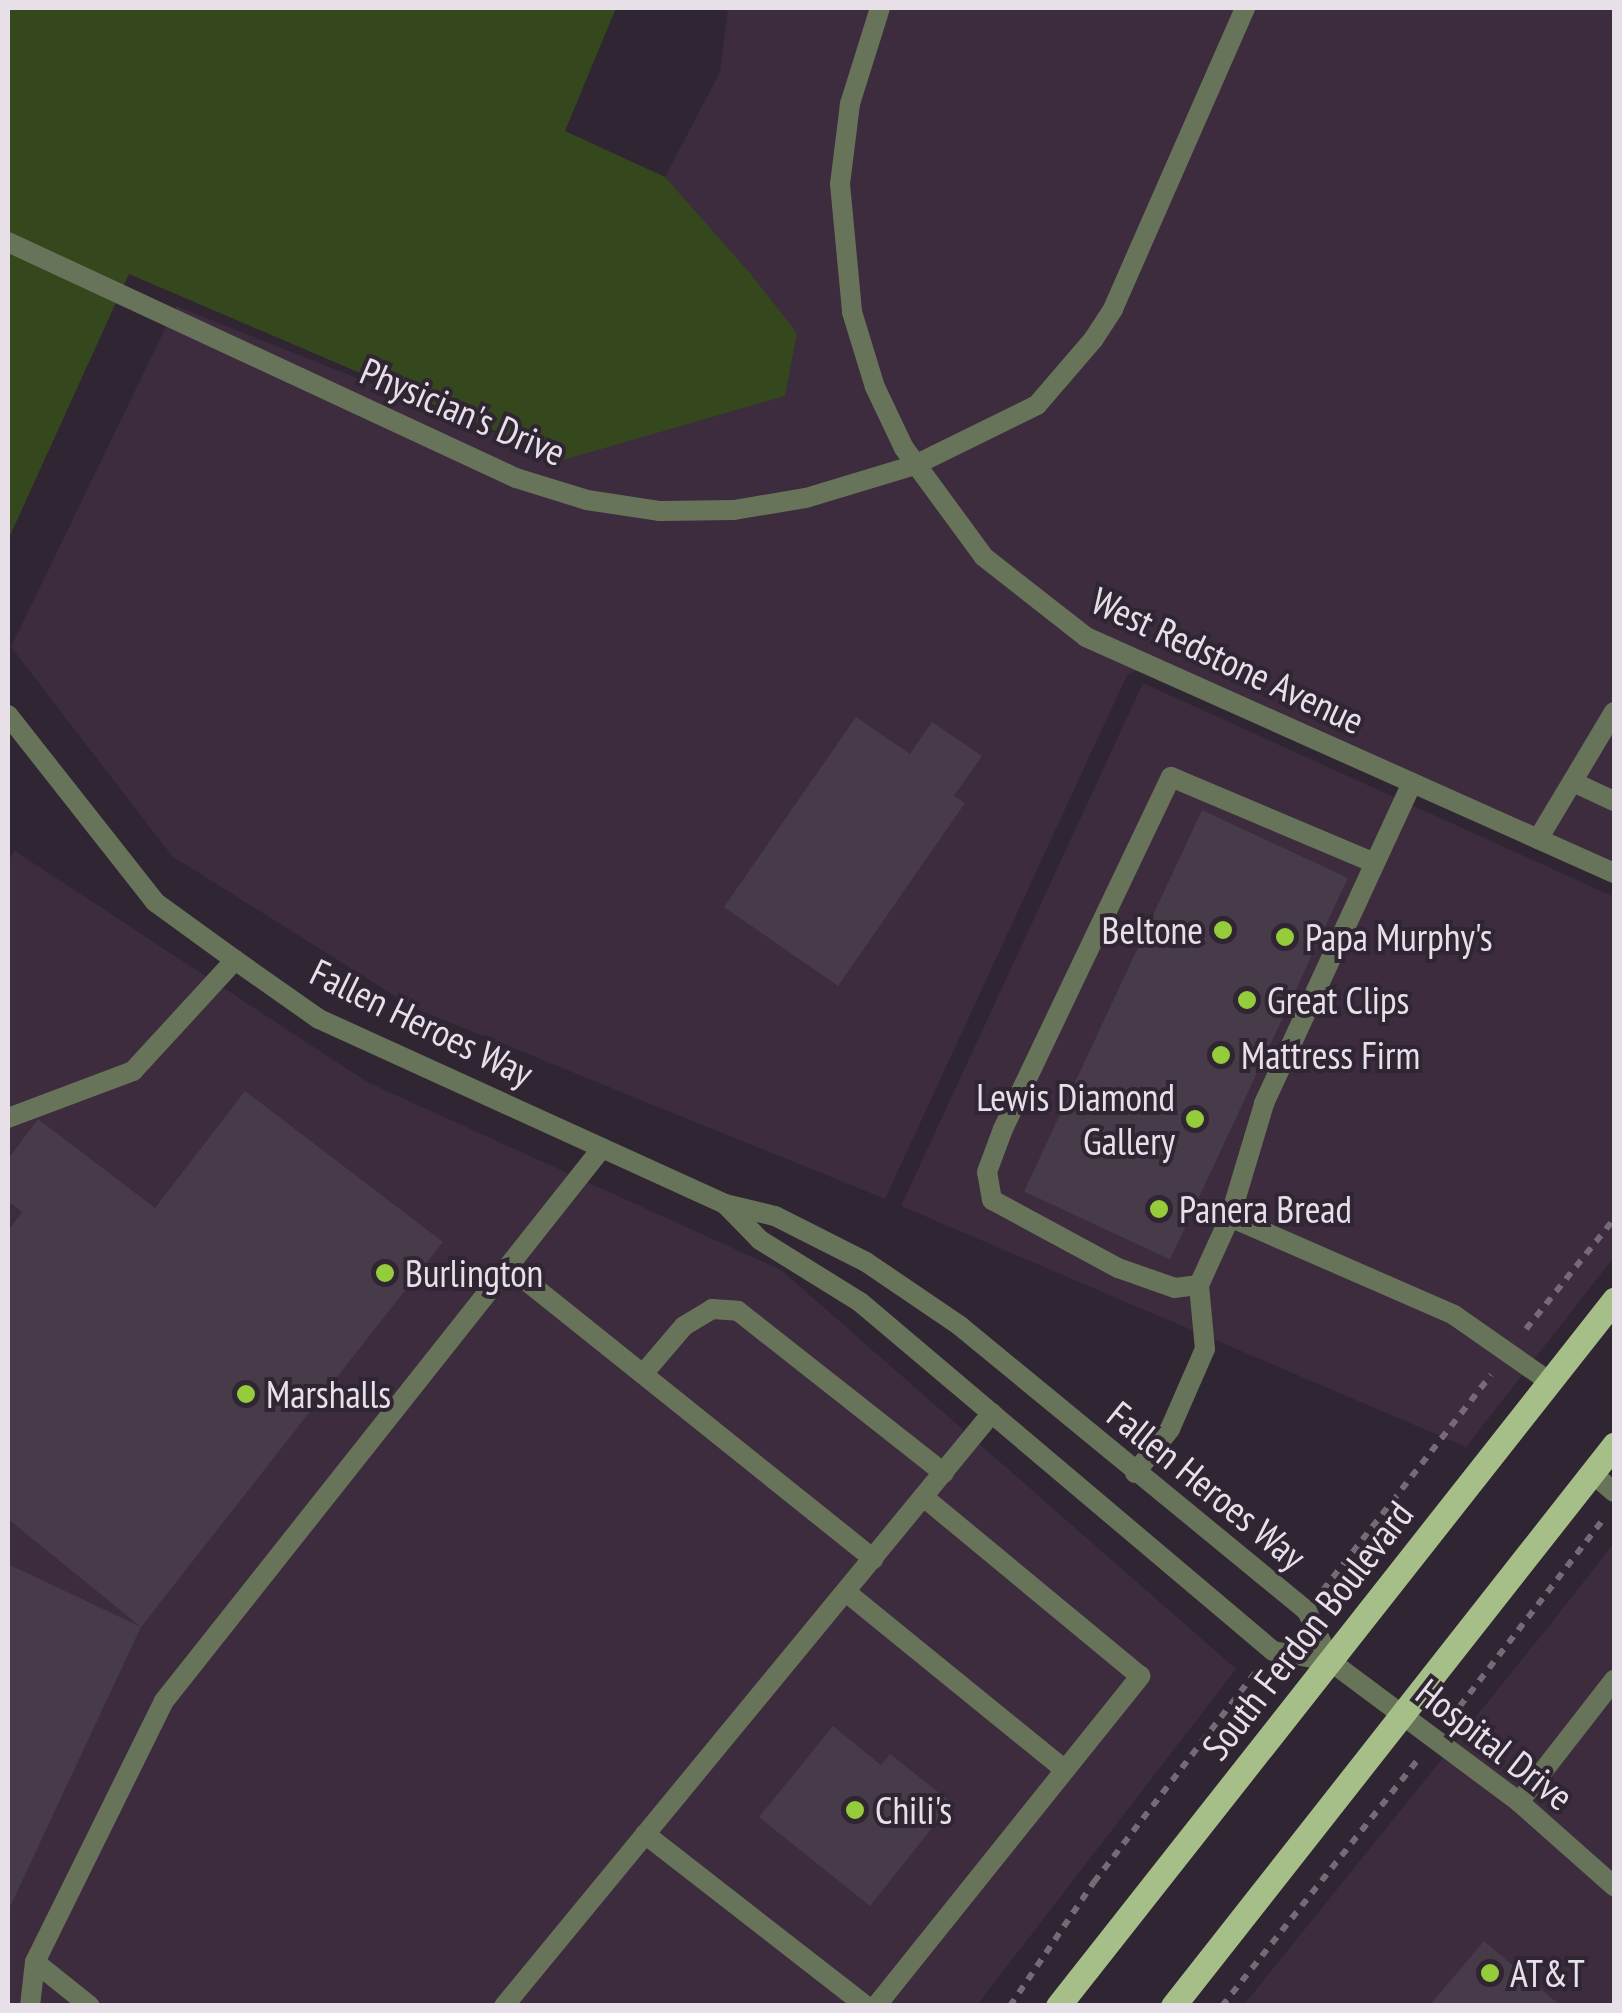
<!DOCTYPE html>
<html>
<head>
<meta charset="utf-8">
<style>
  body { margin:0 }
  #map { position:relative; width:1622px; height:2013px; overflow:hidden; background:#302533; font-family:"PT Sans Narrow",sans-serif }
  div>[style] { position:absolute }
  .built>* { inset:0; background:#3c2c3e }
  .green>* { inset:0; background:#35471c }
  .building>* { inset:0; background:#473a49; transform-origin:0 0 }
  .path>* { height:6px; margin-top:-3px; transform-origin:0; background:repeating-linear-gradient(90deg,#756b77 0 8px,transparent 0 16px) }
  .service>* { height:20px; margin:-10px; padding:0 10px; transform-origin:10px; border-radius:10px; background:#68745a }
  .minor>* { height:20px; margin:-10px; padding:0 10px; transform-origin:10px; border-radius:10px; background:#68745a }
  .primary>* { height:25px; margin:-12.5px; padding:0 12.5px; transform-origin:12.5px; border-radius:12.5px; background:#a6bf88 }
  .dots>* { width:28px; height:28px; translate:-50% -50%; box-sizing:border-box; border:5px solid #302533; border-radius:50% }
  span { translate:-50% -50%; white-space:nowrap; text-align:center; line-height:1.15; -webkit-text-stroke:8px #302533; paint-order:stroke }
  .street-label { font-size:38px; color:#e8e0e9 }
  .poi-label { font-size:38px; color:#e8e0e9 }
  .right { translate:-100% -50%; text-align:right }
  .left { translate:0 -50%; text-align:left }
  .frame { position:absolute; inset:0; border:10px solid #e8e0e9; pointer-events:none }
</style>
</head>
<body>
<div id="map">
  <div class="built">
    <div style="clip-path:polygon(728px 8px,1614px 8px,1614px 874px,1151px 664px,1127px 675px,885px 1199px,414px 1008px,172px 856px,11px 647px,176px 306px,563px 460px,635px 434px,797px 333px,665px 177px,720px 72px)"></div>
    <div style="clip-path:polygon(1143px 683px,1614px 897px,1614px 1257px,1466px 1447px,901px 1206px)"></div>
    <div style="clip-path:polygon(15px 851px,367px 1082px,781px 1270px,1236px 1669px,977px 2005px,8px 2006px,8px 860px)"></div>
    <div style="clip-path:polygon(1614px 1543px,1614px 2005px,1243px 2006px,1557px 1616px)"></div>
  </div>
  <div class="green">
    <div style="clip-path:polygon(8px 8px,616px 8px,565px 131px,665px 177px,749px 272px,797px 333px,785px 396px,563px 460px,129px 274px,8px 540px)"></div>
  </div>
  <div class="building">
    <div style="clip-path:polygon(856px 717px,910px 754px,932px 722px,982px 756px,954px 796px,965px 803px,838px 986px,724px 907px)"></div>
    <div style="left:1202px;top:810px;width:161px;height:421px;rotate:25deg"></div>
    <div style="clip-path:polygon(245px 1091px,443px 1242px,141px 1627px,8px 1519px,8px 1231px,22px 1212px,8px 1201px,8px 1159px,38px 1119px,155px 1208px)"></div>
    <div style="clip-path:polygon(8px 1564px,141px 1627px,8px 1911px)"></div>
    <div style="clip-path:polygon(833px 1726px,881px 1765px,890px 1754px,952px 1803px,870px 1906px,759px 1817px)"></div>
    <div style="clip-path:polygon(1484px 1941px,1561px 2006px,1429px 2006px)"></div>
  </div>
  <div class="path">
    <div style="left:1526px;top:1329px;width:141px;rotate:-51.3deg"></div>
    <div style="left:1323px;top:1590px;width:273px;rotate:-52deg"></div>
    <div style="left:1450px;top:1719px;width:253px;rotate:-52.5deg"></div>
    <div style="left:1010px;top:2006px;width:150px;rotate:-55.9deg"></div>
    <div style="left:1094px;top:1882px;width:264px;rotate:-52.4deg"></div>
    <div style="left:1222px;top:2006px;width:315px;rotate:-51.5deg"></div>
  </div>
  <div class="service">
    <div style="left:915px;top:465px;width:136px;rotate:-26.2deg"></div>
    <div style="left:1037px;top:405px;width:86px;rotate:-49.3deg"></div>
    <div style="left:1093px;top:340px;width:37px;rotate:-57deg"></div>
    <div style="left:1113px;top:309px;width:329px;rotate:-66.3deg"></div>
    <div style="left:1573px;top:782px;width:45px;rotate:24.9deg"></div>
    <div style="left:1412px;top:783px;width:353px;rotate:114.8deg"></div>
    <div style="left:1264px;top:1104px;width:118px;rotate:106.7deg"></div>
    <div style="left:1230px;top:1217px;width:244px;rotate:23.6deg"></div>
    <div style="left:1454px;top:1315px;width:117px;rotate:34.9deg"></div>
    <div style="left:1538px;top:839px;width:148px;rotate:-59.1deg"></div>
    <div style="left:8px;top:1118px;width:134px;rotate:-20.6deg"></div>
    <div style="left:133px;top:1071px;width:151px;rotate:-47.4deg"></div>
    <div style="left:509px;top:1267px;width:467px;rotate:38.7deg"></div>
    <div style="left:1199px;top:1285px;width:24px;rotate:173deg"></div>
    <div style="left:1175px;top:1288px;width:60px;rotate:-160.7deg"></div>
    <div style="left:1118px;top:1268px;width:143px;rotate:-151.6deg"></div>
    <div style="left:992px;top:1200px;width:28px;rotate:-100deg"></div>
    <div style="left:987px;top:1172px;width:46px;rotate:-69.6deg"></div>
    <div style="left:1003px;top:1129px;width:390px;rotate:-64.5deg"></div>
    <div style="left:1171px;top:777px;width:221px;rotate:22.9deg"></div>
    <div style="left:643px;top:1374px;width:63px;rotate:-49.5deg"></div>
    <div style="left:684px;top:1326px;width:33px;rotate:-31deg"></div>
    <div style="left:712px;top:1309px;width:26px;rotate:4deg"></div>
    <div style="left:738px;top:1311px;width:262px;rotate:38.2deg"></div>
    <div style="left:1135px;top:1473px;width:56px;rotate:-51.5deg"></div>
    <div style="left:1170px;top:1429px;width:87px;rotate:-66.4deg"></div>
    <div style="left:1205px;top:1349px;width:64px;rotate:-95.4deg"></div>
    <div style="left:1199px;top:1285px;width:75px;rotate:-65.5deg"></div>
    <div style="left:1592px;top:1473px;width:29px;rotate:41deg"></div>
    <div style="left:846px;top:1592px;width:281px;rotate:39.1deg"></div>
    <div style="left:1519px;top:1802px;width:155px;rotate:-52.1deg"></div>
    <div style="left:645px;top:1834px;width:280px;rotate:37.9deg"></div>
    <div style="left:35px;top:1962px;width:70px;rotate:38.7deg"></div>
    <div style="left:30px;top:2006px;width:44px;rotate:-83.5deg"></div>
    <div style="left:35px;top:1962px;width:291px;rotate:-63.7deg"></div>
    <div style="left:164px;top:1701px;width:705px;rotate:-51.62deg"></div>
    <div style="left:504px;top:2006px;width:768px;rotate:-50.55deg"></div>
    <div style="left:876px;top:2006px;width:423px;rotate:-51.3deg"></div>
    <div style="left:1140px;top:1676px;width:281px;rotate:-140.4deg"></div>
  </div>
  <div class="minor">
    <div style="left:880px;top:8px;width:101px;rotate:107.4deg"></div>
    <div style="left:850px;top:104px;width:81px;rotate:97.1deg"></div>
    <div style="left:840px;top:184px;width:129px;rotate:84.6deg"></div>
    <div style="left:852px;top:312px;width:78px;rotate:73deg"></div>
    <div style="left:875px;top:387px;width:68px;rotate:64.6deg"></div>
    <div style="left:904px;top:448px;width:135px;rotate:53.7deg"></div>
    <div style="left:984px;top:557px;width:130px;rotate:38.1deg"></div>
    <div style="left:1086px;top:637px;width:578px;rotate:24.08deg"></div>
    <div style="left:8px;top:242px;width:560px;rotate:24.92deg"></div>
    <div style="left:516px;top:478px;width:74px;rotate:17.2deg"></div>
    <div style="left:587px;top:500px;width:74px;rotate:8.6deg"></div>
    <div style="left:660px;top:511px;width:74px;rotate:-0.8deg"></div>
    <div style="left:734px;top:510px;width:73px;rotate:-9.5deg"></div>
    <div style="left:806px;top:498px;width:114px;rotate:-16.8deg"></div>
    <div style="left:8px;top:715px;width:238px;rotate:51.8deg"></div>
    <div style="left:155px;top:902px;width:99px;rotate:35.9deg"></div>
    <div style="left:235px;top:960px;width:103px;rotate:35.1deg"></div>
    <div style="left:319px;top:1019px;width:446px;rotate:24.5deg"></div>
    <div style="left:725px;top:1204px;width:51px;rotate:13.5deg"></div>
    <div style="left:775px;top:1216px;width:102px;rotate:26.8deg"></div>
    <div style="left:866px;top:1262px;width:114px;rotate:34.2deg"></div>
    <div style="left:960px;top:1326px;width:449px;rotate:39.4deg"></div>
    <div style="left:1307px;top:1611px;width:55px;rotate:65.3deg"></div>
    <div style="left:726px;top:1205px;width:49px;rotate:45.8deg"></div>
    <div style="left:760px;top:1240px;width:118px;rotate:31.8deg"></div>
    <div style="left:860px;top:1302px;width:541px;rotate:40.2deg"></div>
    <div style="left:1273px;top:1651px;width:58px;rotate:10deg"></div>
    <div style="left:1330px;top:1661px;width:236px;rotate:36.7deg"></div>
    <div style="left:1519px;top:1802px;width:127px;rotate:41.5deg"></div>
  </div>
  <div class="primary">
    <div style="left:1058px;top:2006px;width:899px;rotate:-51.78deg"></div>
    <div style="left:1173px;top:2006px;width:714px;rotate:-51.83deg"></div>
  </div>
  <div class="dots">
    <div style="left:1223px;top:930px;background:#95cc3b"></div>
    <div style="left:1285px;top:937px;background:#95cc3b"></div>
    <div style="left:1247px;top:1000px;background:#95cc3b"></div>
    <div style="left:1221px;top:1055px;background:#95cc3b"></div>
    <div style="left:1195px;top:1119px;background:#95cc3b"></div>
    <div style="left:1159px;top:1209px;background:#95cc3b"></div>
    <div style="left:385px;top:1273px;background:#95cc3b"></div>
    <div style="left:246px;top:1394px;background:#95cc3b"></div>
    <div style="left:855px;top:1810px;background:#95cc3b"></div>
    <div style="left:1490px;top:1973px;background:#95cc3b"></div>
  </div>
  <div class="street-label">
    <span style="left:463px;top:411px;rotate:23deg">Physician's Drive</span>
    <span style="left:1228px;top:660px;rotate:25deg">West Redstone Avenue</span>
    <span style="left:422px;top:1022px;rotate:26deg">Fallen Heroes Way</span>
    <span style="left:1207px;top:1485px;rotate:39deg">Fallen Heroes Way</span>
    <span style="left:1307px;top:1630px;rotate:-52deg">South Ferdon Boulevard</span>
    <span style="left:1495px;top:1744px;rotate:38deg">Hospital Drive</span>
  </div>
  <div class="poi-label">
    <span class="right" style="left:1203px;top:930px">Beltone</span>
    <span class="left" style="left:1305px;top:937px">Papa Murphy's</span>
    <span class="left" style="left:1267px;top:1000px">Great Clips</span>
    <span class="left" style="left:1241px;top:1055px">Mattress Firm</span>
    <span class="right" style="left:1175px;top:1119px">Lewis Diamond<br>Gallery</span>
    <span class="left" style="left:1179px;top:1209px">Panera Bread</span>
    <span class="left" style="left:405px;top:1273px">Burlington</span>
    <span class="left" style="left:266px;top:1394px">Marshalls</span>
    <span class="left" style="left:875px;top:1810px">Chili's</span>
    <span class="left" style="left:1510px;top:1973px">AT&amp;T</span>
  </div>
  <div class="frame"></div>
</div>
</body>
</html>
